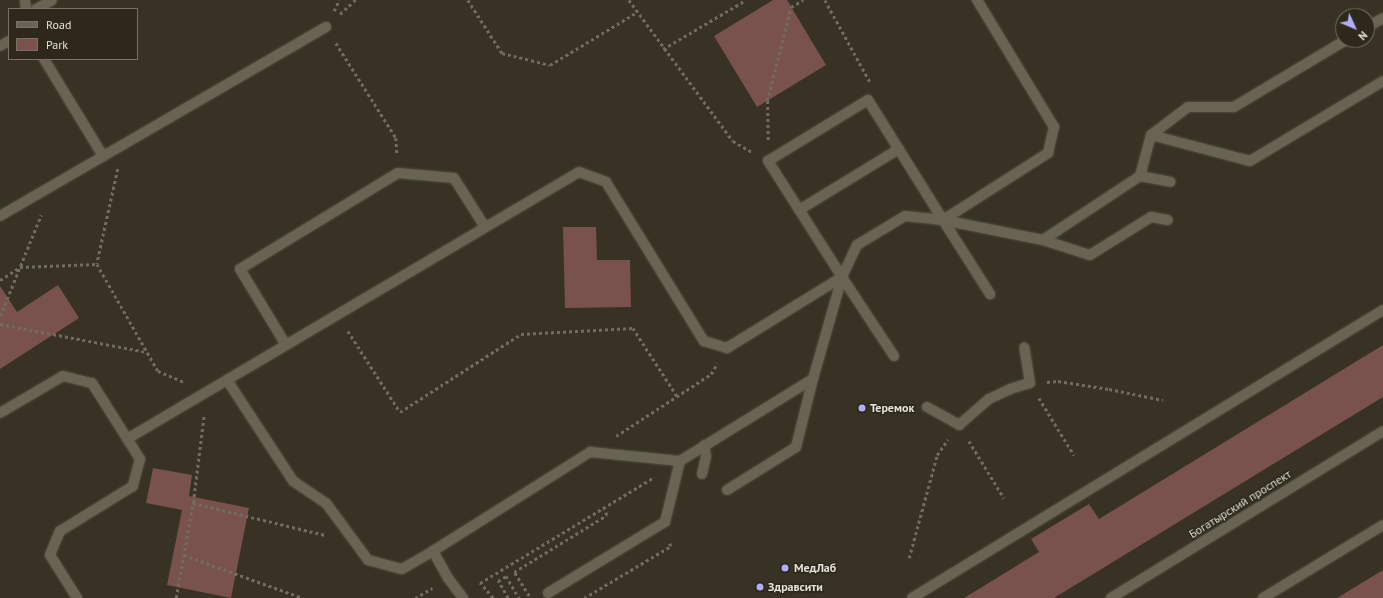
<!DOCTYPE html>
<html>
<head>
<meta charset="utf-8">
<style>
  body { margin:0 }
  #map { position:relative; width:1383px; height:598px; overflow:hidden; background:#373223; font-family:"PT Sans",sans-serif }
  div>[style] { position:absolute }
  .green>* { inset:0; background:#79514d }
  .path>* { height:2.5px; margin-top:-1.25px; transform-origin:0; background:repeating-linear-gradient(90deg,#706c5f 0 3px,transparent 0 6px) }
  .roads { filter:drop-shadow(0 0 1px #514e41) drop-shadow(0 0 1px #514e41) }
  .lane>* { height:10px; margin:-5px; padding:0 5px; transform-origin:5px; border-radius:5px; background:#686353 }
  .street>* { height:10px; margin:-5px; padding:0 5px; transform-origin:5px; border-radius:5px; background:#686353 }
  .secondary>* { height:10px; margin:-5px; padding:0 5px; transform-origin:5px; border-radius:5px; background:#686353 }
  .dots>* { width:11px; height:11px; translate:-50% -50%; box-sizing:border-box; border:2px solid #2d281a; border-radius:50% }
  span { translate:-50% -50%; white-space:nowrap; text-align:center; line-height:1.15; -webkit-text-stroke:3px #2d281a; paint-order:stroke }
  .poi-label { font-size:12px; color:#e4e1d8; font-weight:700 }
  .left { translate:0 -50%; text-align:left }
  .street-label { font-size:12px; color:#e4e1d8 }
  .legend { position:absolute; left:8px; top:8px; width:130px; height:52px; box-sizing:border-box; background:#2d281a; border:1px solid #767266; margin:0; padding:5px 7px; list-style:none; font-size:12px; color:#e4e1d8 }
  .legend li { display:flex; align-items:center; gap:8px; height:20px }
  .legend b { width:20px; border:1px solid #767266 }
  .north { position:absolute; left:1335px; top:8px; width:40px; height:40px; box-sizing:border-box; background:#2d281a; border:1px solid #767266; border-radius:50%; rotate:134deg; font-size:11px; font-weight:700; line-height:16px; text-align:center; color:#e4e1d8 }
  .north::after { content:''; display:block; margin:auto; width:14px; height:18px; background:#afaefa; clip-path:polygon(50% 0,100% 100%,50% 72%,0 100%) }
</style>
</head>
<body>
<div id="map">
  <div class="green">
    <div style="clip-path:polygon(773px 0,787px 0,826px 65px,757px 107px,714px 36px)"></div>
    <div style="clip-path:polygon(563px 227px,596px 227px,597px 260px,630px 260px,631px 307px,565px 308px)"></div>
    <div style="clip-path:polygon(58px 285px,79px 318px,0 369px,0 286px,17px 312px)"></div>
    <div style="clip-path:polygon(1383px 345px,1383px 397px,1054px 598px,964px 598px,1039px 552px,1031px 539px,1089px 504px,1099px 519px)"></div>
    <div style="clip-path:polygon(153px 468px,192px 475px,189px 496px,249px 508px,231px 598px,167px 585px,182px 510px,146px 503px)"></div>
    <div style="clip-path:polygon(1383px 570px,1383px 598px,1337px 598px)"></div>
  </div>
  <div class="path">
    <div style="left:468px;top:0;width:63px;rotate:57.3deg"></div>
    <div style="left:502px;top:53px;width:49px;rotate:14deg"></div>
    <div style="left:550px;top:65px;width:102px;rotate:-31.3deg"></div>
    <div style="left:629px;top:0;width:175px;rotate:53.6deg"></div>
    <div style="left:733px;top:141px;width:22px;rotate:30deg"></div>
    <div style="left:825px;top:0;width:94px;rotate:61.2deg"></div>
    <div style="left:334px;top:11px;width:12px;rotate:-66deg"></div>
    <div style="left:340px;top:14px;width:21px;rotate:-43deg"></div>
    <div style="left:336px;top:43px;width:112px;rotate:57.7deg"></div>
    <div style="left:396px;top:138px;width:16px;rotate:86deg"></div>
    <div style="left:663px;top:49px;width:96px;rotate:-30.6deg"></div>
    <div style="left:768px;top:140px;width:39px;rotate:-91deg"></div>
    <div style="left:767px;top:101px;width:97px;rotate:-75.7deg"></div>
    <div style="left:791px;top:7px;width:14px;rotate:-30deg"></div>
    <div style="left:118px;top:169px;width:97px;rotate:102.5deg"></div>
    <div style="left:97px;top:264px;width:123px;rotate:60.3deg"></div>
    <div style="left:158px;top:371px;width:28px;rotate:23deg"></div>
    <div style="left:0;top:280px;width:24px;rotate:-33deg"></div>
    <div style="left:20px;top:267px;width:77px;rotate:-2.2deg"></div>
    <div style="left:0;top:316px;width:109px;rotate:-67.9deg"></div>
    <div style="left:0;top:324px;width:150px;rotate:10.8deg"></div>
    <div style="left:348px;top:331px;width:96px;rotate:57.3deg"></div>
    <div style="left:400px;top:412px;width:144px;rotate:-32.8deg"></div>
    <div style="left:521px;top:334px;width:112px;rotate:-3.1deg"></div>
    <div style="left:633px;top:328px;width:81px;rotate:57.1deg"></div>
    <div style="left:1047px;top:382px;width:11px;rotate:-5deg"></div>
    <div style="left:1058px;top:381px;width:52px;rotate:8.9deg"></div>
    <div style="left:1109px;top:389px;width:55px;rotate:11.5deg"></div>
    <div style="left:1039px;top:398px;width:67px;rotate:58.4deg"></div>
    <div style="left:616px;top:436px;width:113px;rotate:-33.1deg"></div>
    <div style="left:711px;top:374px;width:12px;rotate:-59deg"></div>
    <div style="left:969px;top:441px;width:67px;rotate:58.4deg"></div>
    <div style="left:193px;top:503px;width:136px;rotate:13.6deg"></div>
    <div style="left:184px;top:555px;width:127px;rotate:19.9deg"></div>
    <div style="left:909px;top:558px;width:107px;rotate:-74.8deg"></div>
    <div style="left:937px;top:455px;width:19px;rotate:-55deg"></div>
    <div style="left:529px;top:596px;width:28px;rotate:-122deg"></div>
    <div style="left:514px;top:572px;width:109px;rotate:-31.5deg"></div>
    <div style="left:607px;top:515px;width:7px;rotate:-124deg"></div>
    <div style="left:176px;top:598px;width:97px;rotate:-79.9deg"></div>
    <div style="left:193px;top:503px;width:89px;rotate:-82.9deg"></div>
    <div style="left:415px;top:598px;width:20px;rotate:-30deg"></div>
    <div style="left:493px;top:598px;width:20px;rotate:-131deg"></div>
    <div style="left:480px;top:583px;width:204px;rotate:-31.3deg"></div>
    <div style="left:508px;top:598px;width:20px;rotate:-120deg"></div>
    <div style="left:498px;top:581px;width:9px;rotate:-32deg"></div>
    <div style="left:506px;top:576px;width:26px;rotate:59deg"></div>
    <div style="left:584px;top:598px;width:101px;rotate:-30.9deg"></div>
    <div style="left:671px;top:546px;width:5px;rotate:-127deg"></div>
  </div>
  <div class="roads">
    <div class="lane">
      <div style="left:25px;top:0;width:9px;rotate:84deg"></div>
      <div style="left:36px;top:9px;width:18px;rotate:-29deg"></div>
      <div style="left:1367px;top:27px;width:18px;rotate:-29deg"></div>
      <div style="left:0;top:46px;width:10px;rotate:-29deg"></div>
      <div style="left:44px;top:59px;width:114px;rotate:58.7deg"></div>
      <div style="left:1151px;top:135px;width:102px;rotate:14.7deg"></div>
      <div style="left:1250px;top:161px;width:155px;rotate:-31deg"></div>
      <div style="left:1140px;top:176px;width:31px;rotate:11deg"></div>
      <div style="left:799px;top:210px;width:117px;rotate:-31.4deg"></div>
      <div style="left:0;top:216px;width:377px;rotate:-30.1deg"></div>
      <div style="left:943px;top:220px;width:125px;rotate:-32.5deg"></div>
      <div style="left:1048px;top:153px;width:27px;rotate:-77deg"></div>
      <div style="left:1054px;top:127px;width:149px;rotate:-121.2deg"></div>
      <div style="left:1043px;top:240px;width:49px;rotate:17.7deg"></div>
      <div style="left:1090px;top:255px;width:72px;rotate:-31.9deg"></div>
      <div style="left:1151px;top:217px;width:17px;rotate:10deg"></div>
      <div style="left:286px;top:345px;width:89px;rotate:-121.2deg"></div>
      <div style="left:240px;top:269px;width:185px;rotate:-31.3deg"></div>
      <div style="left:398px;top:173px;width:56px;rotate:5.1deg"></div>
      <div style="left:454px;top:178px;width:58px;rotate:57.7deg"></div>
      <div style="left:894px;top:356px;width:95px;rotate:-123.4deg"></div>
      <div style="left:842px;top:277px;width:35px;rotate:-65deg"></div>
      <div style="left:857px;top:245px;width:56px;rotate:-31.1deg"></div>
      <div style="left:905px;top:216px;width:38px;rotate:6deg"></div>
      <div style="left:943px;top:220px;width:88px;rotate:57.6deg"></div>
      <div style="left:227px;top:380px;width:121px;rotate:56.8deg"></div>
      <div style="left:293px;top:481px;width:40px;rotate:34deg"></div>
      <div style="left:326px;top:503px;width:71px;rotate:53.6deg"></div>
      <div style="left:368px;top:560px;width:35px;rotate:15deg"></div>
      <div style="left:402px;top:569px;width:36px;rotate:-30deg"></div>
      <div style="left:433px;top:551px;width:186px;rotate:-32.2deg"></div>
      <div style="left:590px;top:452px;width:90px;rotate:5.7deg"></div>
      <div style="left:680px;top:461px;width:156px;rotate:-31.7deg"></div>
      <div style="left:813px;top:379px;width:106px;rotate:-74.1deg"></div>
      <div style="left:842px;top:277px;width:138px;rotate:-122.5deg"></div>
      <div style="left:768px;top:161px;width:117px;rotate:-31.4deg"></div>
      <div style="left:868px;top:100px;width:142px;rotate:58deg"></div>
      <div style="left:943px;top:220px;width:102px;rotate:11.3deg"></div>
      <div style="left:1043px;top:240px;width:116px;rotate:-33.4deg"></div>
      <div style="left:1140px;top:176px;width:42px;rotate:-75deg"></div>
      <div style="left:1151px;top:135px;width:46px;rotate:-37.1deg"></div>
      <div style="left:1188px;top:107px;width:46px"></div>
      <div style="left:1234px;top:107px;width:131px;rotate:-30.9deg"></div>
      <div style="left:927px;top:407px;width:37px;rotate:29deg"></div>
      <div style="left:959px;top:425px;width:40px;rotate:-41deg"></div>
      <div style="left:989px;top:399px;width:23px;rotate:-25deg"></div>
      <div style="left:1010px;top:389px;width:21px;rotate:-17deg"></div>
      <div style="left:1030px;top:383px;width:36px;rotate:-99deg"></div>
      <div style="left:0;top:413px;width:73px;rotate:-30.4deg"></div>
      <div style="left:63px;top:376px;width:30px;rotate:14deg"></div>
      <div style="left:92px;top:383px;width:90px;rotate:57.7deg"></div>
      <div style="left:140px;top:459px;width:28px;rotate:105deg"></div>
      <div style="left:133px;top:486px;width:86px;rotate:148.3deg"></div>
      <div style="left:60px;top:531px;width:26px;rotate:113deg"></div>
      <div style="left:50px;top:555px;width:51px;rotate:57.9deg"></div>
      <div style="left:127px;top:439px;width:525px;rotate:-30.57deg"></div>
      <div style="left:579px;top:172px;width:29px;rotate:20deg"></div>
      <div style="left:606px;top:182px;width:187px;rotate:58.4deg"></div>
      <div style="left:704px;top:341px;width:24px;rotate:17deg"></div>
      <div style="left:727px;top:348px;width:135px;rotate:-31.7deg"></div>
      <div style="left:702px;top:474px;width:18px;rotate:-77deg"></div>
      <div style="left:706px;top:456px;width:11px;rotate:-100deg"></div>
      <div style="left:727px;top:490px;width:81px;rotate:-31.9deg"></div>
      <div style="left:796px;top:447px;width:70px;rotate:-76deg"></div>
      <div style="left:433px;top:551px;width:31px;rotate:61deg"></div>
      <div style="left:448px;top:578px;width:25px;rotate:53deg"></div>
      <div style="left:548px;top:593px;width:137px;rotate:-31.3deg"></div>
      <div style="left:665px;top:522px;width:63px;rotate:-76.2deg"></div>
    </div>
    <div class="street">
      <div style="left:912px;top:598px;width:552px;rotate:-31.44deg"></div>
    </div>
    <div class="secondary">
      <div style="left:1111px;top:598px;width:319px;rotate:-31.5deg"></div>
      <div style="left:1263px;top:598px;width:140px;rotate:-31.3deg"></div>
    </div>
  </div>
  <div class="dots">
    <div style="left:862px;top:408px;background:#afaefa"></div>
    <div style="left:785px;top:568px;background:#afaefa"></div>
    <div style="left:760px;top:587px;background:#afaefa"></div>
  </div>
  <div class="poi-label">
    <span class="left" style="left:870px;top:408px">Теремок</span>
    <span class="left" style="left:794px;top:568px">МедЛаб</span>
    <span class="left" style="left:768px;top:587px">Здравсити</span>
  </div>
  <div class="street-label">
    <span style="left:1240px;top:504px;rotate:-32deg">Богатырский проспект</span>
  </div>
  <ul class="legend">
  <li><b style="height:5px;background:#686353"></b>Road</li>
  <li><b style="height:11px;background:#79514d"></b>Park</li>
  </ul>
  <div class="north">N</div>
</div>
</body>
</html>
